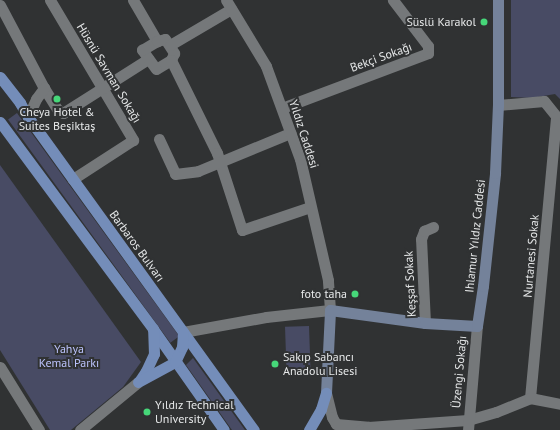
<!DOCTYPE html>
<html>
<head>
<meta charset="utf-8">
<style>
  body { margin:0 }
  #map { position:relative; width:560px; height:430px; overflow:hidden; background:#303233; font-family:"PT Sans",sans-serif }
  div>[style] { position:absolute }
  .green>* { inset:0; background:#484b64; transform-origin:0 0 }
  .minor>* { height:11px; margin:-5.5px; padding:0 5.5px; transform-origin:5.5px; border-radius:5.5px; background:#75787a }
  .tertiary>* { height:11px; margin:-5.5px; padding:0 5.5px; transform-origin:5.5px; border-radius:5.5px; background:#75787a }
  .secondary>* { height:11px; margin:-5.5px; padding:0 5.5px; transform-origin:5.5px; border-radius:5.5px; background:#74829a }
  .primary>* { height:11px; margin:-5.5px; padding:0 5.5px; transform-origin:5.5px; border-radius:5.5px; background:#748db9 }
  .dots>* { width:11px; height:11px; translate:-50% -50%; box-sizing:border-box; border:2px solid #303233; border-radius:50% }
  span { translate:-50% -50%; white-space:nowrap; text-align:center; line-height:1.15; -webkit-text-stroke:4px #303233; paint-order:stroke }
  .poi-label { font-size:12px; color:#e6e8e9 }
  .right { translate:-100% -50%; text-align:right }
  .left { translate:0 -50%; text-align:left }
  .street-label { font-size:12px; color:#e6e8e9 }
  .park-label { font-size:12px; color:#bbc2fb }
</style>
</head>
<body>
<div id="map">
  <div class="green">
    <div style="clip-path:polygon(511px 0,560px 0,560px 99px,555px 94px,532px 98px,511px 97px)"></div>
    <div style="left:17px;top:113px;width:276px;height:11px;rotate:54deg"></div>
    <div style="clip-path:polygon(0 165px,141px 362px,123px 387px,71px 430px,50px 430px,0 350px)"></div>
    <div style="left:309px;top:326px;width:47px;height:24px;rotate:88deg"></div>
    <div style="clip-path:polygon(193px 358px,245px 430px,232px 430px,186px 365px)"></div>
  </div>
  <div class="minor">
    <div style="left:50px;top:0;width:163px;rotate:59.3deg"></div>
    <div style="left:133px;top:140px;width:72px;rotate:147deg"></div>
    <div style="left:133px;top:0;width:48px;rotate:59.7deg"></div>
    <div style="left:0;top:5px;width:94px;rotate:62.1deg"></div>
    <div style="left:44px;top:88px;width:26px;rotate:58deg"></div>
    <div style="left:58px;top:110px;width:6px;rotate:31deg"></div>
    <div style="left:63px;top:113px;width:101px;rotate:-32.4deg"></div>
    <div style="left:165px;top:39px;width:17px;rotate:57deg"></div>
    <div style="left:174px;top:53px;width:8px;rotate:113deg"></div>
    <div style="left:171px;top:60px;width:17px;rotate:149deg"></div>
    <div style="left:156px;top:69px;width:24px;rotate:-126deg"></div>
    <div style="left:142px;top:50px;width:17px;rotate:-31deg"></div>
    <div style="left:157px;top:41px;width:8px;rotate:-14deg"></div>
    <div style="left:170px;top:45px;width:71px;rotate:-30.5deg"></div>
    <div style="left:171px;top:60px;width:104px;rotate:63.7deg"></div>
    <div style="left:217px;top:153px;width:81px;rotate:72deg"></div>
    <div style="left:242px;top:230px;width:72px;rotate:-18.7deg"></div>
    <div style="left:498px;top:105px;width:46px;rotate:-5deg"></div>
    <div style="left:544px;top:101px;width:26px;rotate:51deg"></div>
    <div style="left:282px;top:108px;width:156px;rotate:-20.6deg"></div>
    <div style="left:428px;top:53px;width:7px;rotate:-90deg"></div>
    <div style="left:428px;top:46px;width:58px;rotate:-127.3deg"></div>
    <div style="left:28px;top:117px;width:20px;rotate:-66deg"></div>
    <div style="left:36px;top:99px;width:14px;rotate:-54deg"></div>
    <div style="left:159px;top:139px;width:38px;rotate:65deg"></div>
    <div style="left:175px;top:174px;width:23px;rotate:-7deg"></div>
    <div style="left:198px;top:171px;width:100px;rotate:-22.4deg"></div>
    <div style="left:425px;top:323px;width:84px;rotate:-92.7deg"></div>
    <div style="left:421px;top:239px;width:9px;rotate:-69deg"></div>
    <div style="left:424px;top:231px;width:10px;rotate:-24deg"></div>
    <div style="left:0;top:367px;width:74px;rotate:58.2deg"></div>
    <div style="left:326px;top:393px;width:25px;rotate:76deg"></div>
    <div style="left:332px;top:417px;width:8px;rotate:60deg"></div>
    <div style="left:336px;top:424px;width:32px;rotate:5deg"></div>
    <div style="left:530px;top:398px;width:283px;rotate:-84.7deg"></div>
    <div style="left:80px;top:430px;width:75px;rotate:-39.6deg"></div>
    <div style="left:360px;top:430px;width:9px;rotate:-21deg"></div>
    <div style="left:368px;top:427px;width:100px;rotate:-4deg"></div>
    <div style="left:468px;top:420px;width:29px;rotate:-16deg"></div>
    <div style="left:496px;top:412px;width:37px;rotate:-22deg"></div>
    <div style="left:530px;top:398px;width:31px;rotate:11deg"></div>
    <div style="left:468px;top:430px;width:104px;rotate:-85.1deg"></div>
  </div>
  <div class="tertiary">
    <div style="left:183px;top:332px;width:84px;rotate:-10.2deg"></div>
    <div style="left:266px;top:317px;width:64px;rotate:-6.2deg"></div>
    <div style="left:330px;top:310px;width:30px;rotate:-94deg"></div>
    <div style="left:328px;top:280px;width:124px;rotate:-103deg"></div>
    <div style="left:300px;top:159px;width:99px;rotate:-110.1deg"></div>
    <div style="left:266px;top:66px;width:77px;rotate:-121.2deg"></div>
  </div>
  <div class="secondary">
    <div style="left:326px;top:393px;width:83px;rotate:-87.2deg"></div>
    <div style="left:330px;top:310px;width:96px;rotate:7.8deg"></div>
    <div style="left:425px;top:323px;width:52px;rotate:3.3deg"></div>
    <div style="left:477px;top:326px;width:40px;rotate:-81.5deg"></div>
    <div style="left:483px;top:286px;width:114px;rotate:-83.9deg"></div>
    <div style="left:495px;top:173px;width:68px;rotate:-87.5deg"></div>
    <div style="left:498px;top:105px;width:105px;rotate:-90deg"></div>
  </div>
  <div class="primary">
    <div style="left:0;top:77px;width:33px;rotate:52deg"></div>
    <div style="left:20px;top:103px;width:16px;rotate:60deg"></div>
    <div style="left:28px;top:117px;width:386px;rotate:54.2deg"></div>
    <div style="left:0;top:122px;width:257px;rotate:53.5deg"></div>
    <div style="left:153px;top:329px;width:123px;rotate:54.9deg"></div>
    <div style="left:140px;top:380px;width:11px;rotate:-56deg"></div>
    <div style="left:146px;top:371px;width:19px;rotate:-65deg"></div>
    <div style="left:154px;top:354px;width:25px;rotate:-92deg"></div>
    <div style="left:138px;top:382px;width:42px;rotate:-28.4deg"></div>
    <div style="left:175px;top:362px;width:17px;rotate:-65deg"></div>
    <div style="left:182px;top:347px;width:15px;rotate:-86deg"></div>
    <div style="left:309px;top:430px;width:24px;rotate:-60deg"></div>
    <div style="left:321px;top:409px;width:17px;rotate:-73deg"></div>
  </div>
  <div class="dots">
    <div style="left:484px;top:22px;background:#46d779"></div>
    <div style="left:57px;top:99px;background:#46d779"></div>
    <div style="left:355px;top:294px;background:#46d779"></div>
    <div style="left:275px;top:364px;background:#46d779"></div>
    <div style="left:147px;top:412px;background:#46d779"></div>
  </div>
  <div class="poi-label">
    <span class="right" style="left:476px;top:22px">Süslü Karakol</span>
    <span style="left:57px;top:119px">Cheya Hotel &amp;<br>Suites Beşiktaş</span>
    <span class="right" style="left:347px;top:294px">foto taha</span>
    <span class="left" style="left:283px;top:364px">Sakıp Sabancı<br>Anadolu Lisesi</span>
    <span class="left" style="left:155px;top:412px">Yıldız Technical<br>University</span>
  </div>
  <div class="street-label">
    <span style="left:381px;top:57px;rotate:-20deg">Bekçi Sokağı</span>
    <span style="left:109px;top:73px;rotate:59deg">Hüsnü Savman Sokağı</span>
    <span style="left:304px;top:134px;rotate:72deg">Yıldız Caddesi</span>
    <span style="left:475px;top:236px;rotate:-84deg">Ihlamur Yıldız Caddesi</span>
    <span style="left:137px;top:246px;rotate:54deg">Barbaros Bulvarı</span>
    <span style="left:531px;top:256px;rotate:-85deg">Nurtanesi Sokak</span>
    <span style="left:410px;top:284px;rotate:-93deg">Keşşaf Sokak</span>
    <span style="left:459px;top:372px;rotate:-85deg">Üzengi Sokağı</span>
  </div>
  <div class="park-label">
    <span style="left:69px;top:356px">Yahya<br>Kemal Parkı</span>
  </div>
</div>
</body>
</html>
